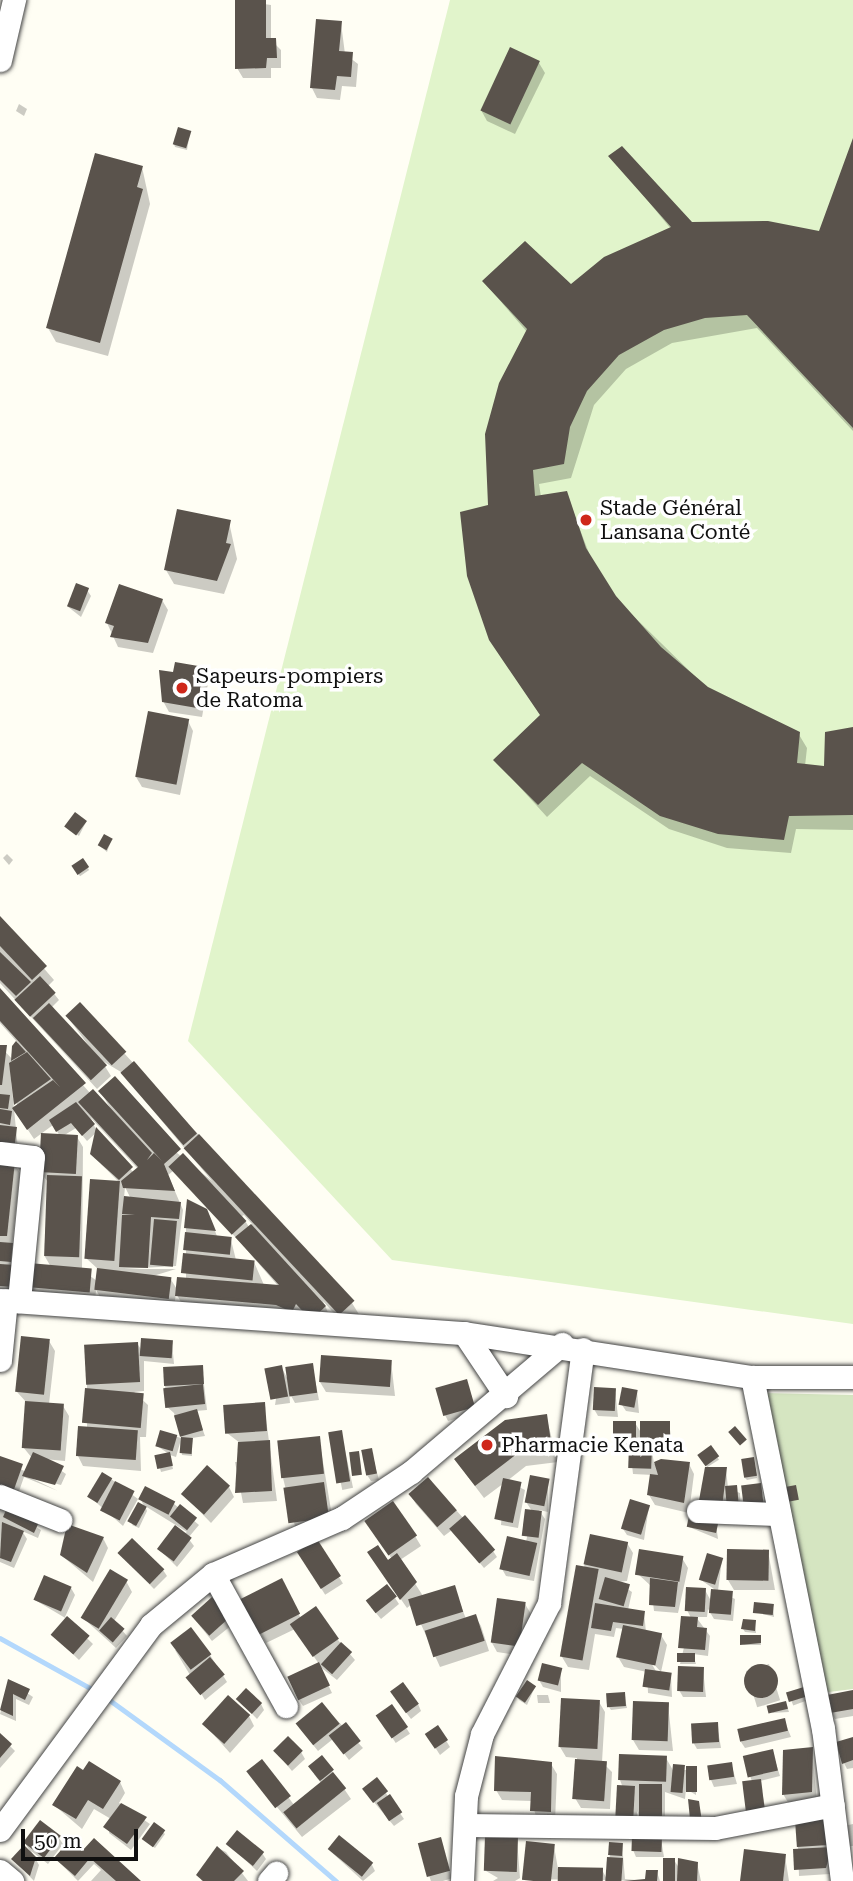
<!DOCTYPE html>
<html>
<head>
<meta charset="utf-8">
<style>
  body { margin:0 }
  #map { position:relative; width:853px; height:1881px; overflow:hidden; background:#fffef4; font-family:"Roboto Serif",serif }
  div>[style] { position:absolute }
  .cemetery>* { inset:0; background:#d5e5c1 }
  .pitch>* { inset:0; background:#e1f4cb }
  .shadow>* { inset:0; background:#0003; transform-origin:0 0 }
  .stream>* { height:4.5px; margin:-2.25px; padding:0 2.25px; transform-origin:2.25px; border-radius:2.25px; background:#b3d8fc }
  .building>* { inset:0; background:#5a534c; transform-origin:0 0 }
  .round { border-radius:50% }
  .roads { filter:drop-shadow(0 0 2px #434343) drop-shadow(0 0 2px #434343) }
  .minor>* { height:23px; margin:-11.5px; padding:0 11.5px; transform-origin:11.5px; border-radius:11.5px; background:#fff }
  .dots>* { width:19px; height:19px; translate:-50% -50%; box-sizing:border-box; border:4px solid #fff; border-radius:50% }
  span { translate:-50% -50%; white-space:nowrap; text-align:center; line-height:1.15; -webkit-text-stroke:7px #fff; paint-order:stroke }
  .poi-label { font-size:21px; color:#101010 }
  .left { translate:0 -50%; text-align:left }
  .scale { position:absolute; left:21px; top:1829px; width:117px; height:32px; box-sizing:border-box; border:4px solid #101010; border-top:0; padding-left:9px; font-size:21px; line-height:24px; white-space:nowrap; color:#101010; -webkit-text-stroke:5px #fff; paint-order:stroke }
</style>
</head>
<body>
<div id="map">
  <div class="cemetery">
    <div style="clip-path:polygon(759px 1393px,853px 1395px,853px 1689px,821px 1693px)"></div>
  </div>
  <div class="pitch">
    <div style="clip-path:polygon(450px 0,853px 0,853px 1324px,392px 1260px,188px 1041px)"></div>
  </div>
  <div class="shadow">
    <div style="clip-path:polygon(237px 0,271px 5px,271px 40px,281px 50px,281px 68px,271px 68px,271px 78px,243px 78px,237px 68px)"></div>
    <div style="clip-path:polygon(341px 23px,345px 54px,358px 64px,356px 87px,342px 86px,340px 100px,317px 98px,312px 88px)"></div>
    <div style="clip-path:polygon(539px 63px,545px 73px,515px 134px,487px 121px,481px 110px)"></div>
    <div style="clip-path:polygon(19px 104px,27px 109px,24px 116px,16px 111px)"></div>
    <div style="clip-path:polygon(190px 133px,187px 150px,175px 147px,174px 144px)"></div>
    <div style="clip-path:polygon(853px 142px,853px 431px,757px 328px,672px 343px,626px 369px,594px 405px,571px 478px,539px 484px,541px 497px,566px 493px,592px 561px,614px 597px,707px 688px,798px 733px,807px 748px,805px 766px,826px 768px,853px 728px,853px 830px,796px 829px,791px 853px,727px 848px,669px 829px,590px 776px,547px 817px,495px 760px,541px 716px,490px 640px,490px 506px,527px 332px,484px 282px,571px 286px,671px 229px,611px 156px,691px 224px,820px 233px)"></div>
    <div style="clip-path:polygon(142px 167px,150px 204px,108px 356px,56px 342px,48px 328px)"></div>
    <div style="clip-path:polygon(229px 522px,237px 559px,224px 594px,174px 584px,166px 570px)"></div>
    <div style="clip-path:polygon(87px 590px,91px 596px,81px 617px,67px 606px)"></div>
    <div style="clip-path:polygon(162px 600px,168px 610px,153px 653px,118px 647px,107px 623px)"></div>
    <div style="clip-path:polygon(203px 668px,209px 678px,202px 717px,169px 712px,163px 701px,175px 674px)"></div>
    <div style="clip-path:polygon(188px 721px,193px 731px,180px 795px,142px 787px,136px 777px)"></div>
    <div style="clip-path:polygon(86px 822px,79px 836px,69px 829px)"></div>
    <div style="clip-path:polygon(111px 841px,107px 852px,101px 847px)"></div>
    <div style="clip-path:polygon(7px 854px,13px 860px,9px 865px,3px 858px)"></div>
    <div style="left:83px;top:861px;width:11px;height:11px;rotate:56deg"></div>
    <div style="clip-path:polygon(evenodd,0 918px,54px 980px,48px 986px,59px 1000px,51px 1008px,99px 1060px,67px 1016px,124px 1053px,352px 1303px,360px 1316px,347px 1328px,323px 1301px,330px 1317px,183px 1306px,176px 1293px,174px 1307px,102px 1300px,96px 1290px,95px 1303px,34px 1296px,28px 1286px,51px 1267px,44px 1255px,48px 1182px,40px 1172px,60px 1136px,53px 1125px,34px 1139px,20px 1118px,11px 1079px,18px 1149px,0 1147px,0 1046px,13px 1060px,18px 1043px,0 1023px,0 991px,90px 1093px,110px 1108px,101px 1092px,212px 1181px,121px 1072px,101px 1060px,111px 1076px,97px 1089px,0 983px,0 918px,91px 1118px,138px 1169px,134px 1173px,96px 1130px,91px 1118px,0 918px,76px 1128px,87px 1141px,97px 1132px,91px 1154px,120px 1183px,91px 1181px,87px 1259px,98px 1269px,97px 1281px,82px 1270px,83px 1147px,77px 1137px,63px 1136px,76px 1128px,0 918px,173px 1171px,240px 1242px,279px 1287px,264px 1285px,254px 1262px,236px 1260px,231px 1240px,218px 1239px,208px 1212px,186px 1228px,186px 1279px,178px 1291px,170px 1278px,153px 1276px,176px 1269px,124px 1269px,176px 1266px,183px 1210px,168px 1175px,173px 1171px,0 918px,125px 1187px,131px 1199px,124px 1198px,125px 1187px,0 918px,244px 1215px,252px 1224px,249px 1227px,242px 1216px,244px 1215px)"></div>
    <div style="clip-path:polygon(0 1162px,14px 1163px,20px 1173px,12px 1246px,18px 1296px,0 1295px)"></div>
    <div style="clip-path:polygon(49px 1341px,55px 1351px,49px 1404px,63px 1406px,69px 1416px,65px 1461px,44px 1459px,66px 1474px,61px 1485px,27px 1476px,58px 1491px,24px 1477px,16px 1500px,0 1458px,26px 1472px,32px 1458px,23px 1447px,27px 1403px,17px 1392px)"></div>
    <div style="clip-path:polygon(172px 1342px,174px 1364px,144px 1361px,144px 1391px,134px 1392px,148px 1405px,146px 1437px,140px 1437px,141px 1471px,83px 1466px,78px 1456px,87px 1428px,87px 1383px,137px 1343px,142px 1351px)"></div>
    <div style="clip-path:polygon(391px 1361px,395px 1396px,326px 1392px,320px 1382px)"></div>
    <div style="clip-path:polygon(312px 1365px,319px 1400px,295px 1403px,289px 1392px,290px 1403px,275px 1405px,281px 1367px,289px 1381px)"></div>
    <div style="clip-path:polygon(202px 1367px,207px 1410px,196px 1411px,205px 1436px,192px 1438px,192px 1456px,182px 1455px,180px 1443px,176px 1457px,170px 1455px,173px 1469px,161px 1472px,157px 1457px,169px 1454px,157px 1446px,161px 1432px,181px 1438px,174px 1413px,166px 1406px,165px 1384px)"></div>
    <div style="clip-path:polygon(466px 1381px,477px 1413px,448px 1421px,445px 1415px)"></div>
    <div style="clip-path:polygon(615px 1389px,618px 1417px,598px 1416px,594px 1409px)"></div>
    <div style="clip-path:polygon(637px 1391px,639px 1413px,626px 1411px,622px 1405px)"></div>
    <div style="clip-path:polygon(264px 1404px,277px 1501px,243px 1503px,235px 1462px,241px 1462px,240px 1443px,227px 1433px)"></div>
    <div style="clip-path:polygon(546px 1416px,558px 1462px,526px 1466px,507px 1481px,525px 1490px,518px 1528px,501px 1525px,504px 1483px,484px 1498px,465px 1473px)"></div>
    <div style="clip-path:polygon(635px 1423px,642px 1434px,669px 1423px,673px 1450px,652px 1450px,654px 1464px,689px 1464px,694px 1474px,689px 1513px,655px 1505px,649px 1495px,653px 1475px,633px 1474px,630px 1447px,615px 1440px)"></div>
    <div style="left:341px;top:1431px;width:58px;height:11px;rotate:78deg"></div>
    <div style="clip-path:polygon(319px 1438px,334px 1528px,297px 1534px,283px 1478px)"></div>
    <div style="left:711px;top:1447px;width:15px;height:14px;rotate:58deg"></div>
    <div style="clip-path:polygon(371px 1450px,379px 1480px,371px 1481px,367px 1475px)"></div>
    <div style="clip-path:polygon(754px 1461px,757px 1478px,747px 1480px,745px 1478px)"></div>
    <div style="clip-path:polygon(726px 1469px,728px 1488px,740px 1493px,741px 1514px,703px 1512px)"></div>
    <div style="clip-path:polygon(111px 1479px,138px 1499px,123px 1526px,90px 1497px)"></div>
    <div style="clip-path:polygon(428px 1479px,493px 1551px,497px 1557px,484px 1568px,452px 1530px,444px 1536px,416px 1504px,410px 1494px)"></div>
    <div style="clip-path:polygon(548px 1481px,548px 1512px,539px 1510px,545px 1519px,534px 1581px,506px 1576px,502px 1569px,526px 1542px,532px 1511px,526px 1502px)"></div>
    <div style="clip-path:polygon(229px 1487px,234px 1497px,211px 1523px,183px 1494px)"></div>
    <div style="clip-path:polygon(141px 1500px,173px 1503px,199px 1525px,188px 1538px,194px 1546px,177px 1567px,158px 1548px,187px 1532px,145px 1506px,147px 1511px,139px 1528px,132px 1525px,145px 1508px)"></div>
    <div style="clip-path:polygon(0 1506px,41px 1530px,38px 1538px,22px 1531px,27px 1539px,14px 1568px,0 1562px)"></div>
    <div style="clip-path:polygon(649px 1506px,644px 1540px,627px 1535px,623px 1529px)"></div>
    <div style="clip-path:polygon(716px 1524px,718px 1539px,689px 1527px)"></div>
    <div style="clip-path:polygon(372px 1531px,415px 1536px,421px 1546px,400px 1560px,423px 1596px,454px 1587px,466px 1619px,475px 1616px,481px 1626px,489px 1651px,440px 1667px,412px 1604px,407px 1608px,375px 1562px,392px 1559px)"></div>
    <div style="clip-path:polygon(103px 1538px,108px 1548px,93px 1582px,61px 1555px)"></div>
    <div style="left:317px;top:1542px;width:49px;height:21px;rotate:58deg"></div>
    <div style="clip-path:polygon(627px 1543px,633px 1553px,627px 1581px,617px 1582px,632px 1592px,628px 1610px,644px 1612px,646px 1632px,661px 1635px,667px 1645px,661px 1672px,649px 1659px,657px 1673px,671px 1675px,672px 1697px,648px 1693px,647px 1672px,624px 1667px,618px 1657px,624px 1629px,616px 1628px,614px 1637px,595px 1634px,589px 1670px,568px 1667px,562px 1657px,585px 1563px)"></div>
    <div style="clip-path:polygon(768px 1551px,775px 1590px,734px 1590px,728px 1580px)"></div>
    <div style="clip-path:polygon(120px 1554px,163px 1570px,167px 1576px,154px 1589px)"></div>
    <div style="clip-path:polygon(682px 1558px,688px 1568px,678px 1613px,654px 1611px,651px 1586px,639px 1575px)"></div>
    <div style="clip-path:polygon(722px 1559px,718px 1591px,735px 1599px,733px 1621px,714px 1619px,708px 1609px,707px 1617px,696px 1617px,710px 1636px,708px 1656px,693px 1654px,696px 1664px,680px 1664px,691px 1618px,687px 1610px,705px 1590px,711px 1601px,714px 1589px,701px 1580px)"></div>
    <div style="clip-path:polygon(126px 1581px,132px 1592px,114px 1621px,127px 1636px,116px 1648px,82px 1617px)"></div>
    <div style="clip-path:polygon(71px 1588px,75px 1595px,65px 1617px,93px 1644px,79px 1660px,53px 1635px,67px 1619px,35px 1600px)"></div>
    <div style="clip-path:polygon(287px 1590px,301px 1619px,338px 1640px,355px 1660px,337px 1680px,319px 1666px,332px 1693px,303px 1706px,299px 1700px,319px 1664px,295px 1629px,266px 1643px,260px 1633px)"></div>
    <div style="clip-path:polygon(395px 1598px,399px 1604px,381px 1619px,371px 1607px)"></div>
    <div style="clip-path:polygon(525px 1604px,531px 1614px,523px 1656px,497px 1652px,491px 1641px)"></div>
    <div style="clip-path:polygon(773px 1606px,774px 1617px,755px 1612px)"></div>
    <div style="clip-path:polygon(192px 1616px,228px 1618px,232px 1625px,212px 1641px)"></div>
    <div style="clip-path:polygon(755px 1622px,756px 1633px,745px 1632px,743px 1629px)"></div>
    <div style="clip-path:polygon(760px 1637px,761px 1645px,742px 1645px)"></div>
    <div style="clip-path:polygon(175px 1650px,210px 1655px,227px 1682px,205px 1700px)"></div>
    <div style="left:769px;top:1664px;width:38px;height:24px;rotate:73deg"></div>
    <div style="clip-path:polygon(703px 1669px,706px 1697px,683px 1697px,679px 1690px)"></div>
    <div style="clip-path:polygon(561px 1670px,561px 1692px,543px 1687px,539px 1680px)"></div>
    <div style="clip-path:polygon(9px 1681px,33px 1697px,29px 1705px,16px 1699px,16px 1721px,0 1714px)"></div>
    <div style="clip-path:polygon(535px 1687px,527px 1705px,519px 1700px,518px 1698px)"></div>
    <div style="left:806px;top:1688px;width:12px;height:18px;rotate:70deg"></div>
    <div style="clip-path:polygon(853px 1692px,853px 1716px,835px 1719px,831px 1713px)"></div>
    <div style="clip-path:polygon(624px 1694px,627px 1708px,611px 1710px,609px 1707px)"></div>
    <div style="clip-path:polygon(537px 1695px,548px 1695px,550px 1703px,538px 1703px)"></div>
    <div style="clip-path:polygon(238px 1699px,261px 1704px,264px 1710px,257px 1719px)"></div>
    <div style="clip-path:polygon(396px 1699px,418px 1704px,421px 1711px,411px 1719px)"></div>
    <div style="clip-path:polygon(599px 1702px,605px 1712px,602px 1762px,612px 1772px,610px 1809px,581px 1808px,575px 1798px,577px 1758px,566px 1757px,560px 1747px)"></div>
    <div style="clip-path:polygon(322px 1704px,363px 1748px,349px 1760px,333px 1739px,318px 1751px,301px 1730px)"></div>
    <div style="clip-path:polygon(668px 1704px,673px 1751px,639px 1750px,633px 1740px)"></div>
    <div style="left:392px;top:1706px;width:33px;height:17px;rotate:57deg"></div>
    <div style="clip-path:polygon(787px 1706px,789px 1712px,771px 1713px)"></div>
    <div style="clip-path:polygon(249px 1716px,254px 1726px,230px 1753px,204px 1724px)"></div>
    <div style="clip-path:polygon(784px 1720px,791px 1737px,745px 1748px,741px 1742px)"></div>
    <div style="clip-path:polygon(717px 1724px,721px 1748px,697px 1749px,693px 1742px)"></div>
    <div style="clip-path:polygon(438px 1728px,450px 1747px,440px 1755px,431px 1741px)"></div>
    <div style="clip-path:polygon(0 1736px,15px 1751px,0 1768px)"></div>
    <div style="clip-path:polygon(853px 1739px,853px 1768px,847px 1769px,844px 1763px)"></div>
    <div style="clip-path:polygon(812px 1749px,817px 1802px,789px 1804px,783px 1794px)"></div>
    <div style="clip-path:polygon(275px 1751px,301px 1752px,305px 1759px,292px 1771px)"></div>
    <div style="clip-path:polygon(772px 1751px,780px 1776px,760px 1781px,768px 1823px,750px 1776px)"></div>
    <div style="clip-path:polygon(666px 1758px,674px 1772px,696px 1768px,696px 1795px,686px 1789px,685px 1799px,665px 1792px,665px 1822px,643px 1822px,637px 1811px,637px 1826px,620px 1780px)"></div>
    <div style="clip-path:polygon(262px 1761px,294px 1805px,321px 1783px,314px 1774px,332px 1771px,351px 1799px,302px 1837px,252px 1777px)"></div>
    <div style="clip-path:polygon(731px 1763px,737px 1784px,714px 1787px,711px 1780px)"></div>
    <div style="clip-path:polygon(551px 1764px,557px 1774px,555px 1822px,537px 1821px,532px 1801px,502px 1800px,496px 1790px)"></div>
    <div style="clip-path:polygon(376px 1779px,404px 1819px,394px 1826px,368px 1795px)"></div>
    <div style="clip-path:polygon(120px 1782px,125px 1793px,119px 1803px,150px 1824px,131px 1850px,109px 1833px,111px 1819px,94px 1809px,82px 1829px,54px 1805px)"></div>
    <div style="clip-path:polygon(825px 1821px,834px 1855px,830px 1874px,799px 1876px,797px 1823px)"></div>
    <div style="clip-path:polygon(853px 1824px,853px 1846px,850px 1846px,843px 1826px)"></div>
    <div style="clip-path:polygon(155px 1825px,165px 1834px,155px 1848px,146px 1841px)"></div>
    <div style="clip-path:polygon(59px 1838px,63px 1844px,48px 1864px,31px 1851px,39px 1865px,34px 1881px,13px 1859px,31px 1853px,25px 1843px)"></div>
    <div style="left:440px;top:1839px;width:41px;height:21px;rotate:73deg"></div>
    <div style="clip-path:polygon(517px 1839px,520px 1878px,515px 1881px,493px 1881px,498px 1878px,486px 1871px)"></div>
    <div style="clip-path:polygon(661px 1839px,664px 1857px,636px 1857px,633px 1850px)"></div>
    <div style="clip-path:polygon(69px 1843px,89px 1860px,84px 1851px,139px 1881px,91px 1881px,101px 1870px,94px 1864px,78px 1881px,56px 1859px)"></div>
    <div style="clip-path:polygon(228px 1844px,262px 1853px,266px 1859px,257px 1871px)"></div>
    <div style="clip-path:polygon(622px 1844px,625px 1879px,647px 1881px,657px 1872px,660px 1881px,523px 1879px,554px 1846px,558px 1869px,602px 1870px,607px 1879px,610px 1854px)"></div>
    <div style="clip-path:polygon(218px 1848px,226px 1852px,248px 1881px,202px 1881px,198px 1875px)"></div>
    <div style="clip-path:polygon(329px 1850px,372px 1865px,375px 1871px,363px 1881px)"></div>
    <div style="clip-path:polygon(785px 1856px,789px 1881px,741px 1881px)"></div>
    <div style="clip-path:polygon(674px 1860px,679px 1868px,697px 1863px,701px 1881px,664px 1881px)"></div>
  </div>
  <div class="stream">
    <div style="left:0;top:1638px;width:107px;rotate:29deg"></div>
    <div style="left:107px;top:1698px;width:140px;rotate:36deg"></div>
    <div style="left:220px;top:1780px;width:154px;rotate:41deg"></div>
  </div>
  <div class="building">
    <div style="clip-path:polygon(235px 0,266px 0,266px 38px,276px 38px,277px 58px,267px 58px,266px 68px,235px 69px)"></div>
    <div style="clip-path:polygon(316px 19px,342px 21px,339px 51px,353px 52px,351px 77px,337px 76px,335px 90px,310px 88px)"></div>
    <div style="left:510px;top:47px;width:33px;height:70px;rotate:25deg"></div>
    <div style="left:178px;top:127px;width:14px;height:18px;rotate:17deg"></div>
    <div style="clip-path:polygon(853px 138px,853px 428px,747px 315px,705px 318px,664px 330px,619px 355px,587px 391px,570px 427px,564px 464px,533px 470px,535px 496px,567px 491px,586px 548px,616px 596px,661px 647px,708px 687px,800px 732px,797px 763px,824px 766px,825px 732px,853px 727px,853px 815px,789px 816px,784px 840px,718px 834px,660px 816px,582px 763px,538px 805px,493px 760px,540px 715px,489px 640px,467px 576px,460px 512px,488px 505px,485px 434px,499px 383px,527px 329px,482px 281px,525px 241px,571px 284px,604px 257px,671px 227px,608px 156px,622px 146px,692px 222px,768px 221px,819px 231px)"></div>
    <div style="clip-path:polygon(95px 153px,143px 166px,137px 187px,143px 189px,100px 343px,46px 328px)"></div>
    <div style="clip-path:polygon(177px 509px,231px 520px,226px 543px,231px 544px,217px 581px,164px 570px)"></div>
    <div style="left:76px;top:583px;width:14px;height:25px;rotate:21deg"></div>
    <div style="clip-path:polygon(119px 584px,163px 599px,148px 643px,110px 637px,114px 626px,105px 623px)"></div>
    <div style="clip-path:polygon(175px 662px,204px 667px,197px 708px,162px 702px,159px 670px,173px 672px)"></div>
    <div style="left:148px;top:711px;width:42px;height:67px;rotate:11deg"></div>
    <div style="left:75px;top:812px;width:15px;height:18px;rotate:37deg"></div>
    <div style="left:104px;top:834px;width:10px;height:13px;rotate:29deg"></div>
    <div style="left:83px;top:858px;width:11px;height:14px;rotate:56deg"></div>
    <div style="clip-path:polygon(0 916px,47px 966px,32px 980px,0 946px)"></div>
    <div style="clip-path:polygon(0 952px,31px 982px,16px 996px,0 980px)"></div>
    <div style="left:40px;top:976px;width:23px;height:35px;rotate:47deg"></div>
    <div style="clip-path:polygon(0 988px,86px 1083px,27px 1130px,12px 1108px,53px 1080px,60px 1087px,0 1021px)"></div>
    <div style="left:80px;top:1002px;width:68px;height:20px;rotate:47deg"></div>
    <div style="left:49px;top:1003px;width:85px;height:22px;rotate:47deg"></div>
    <div style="clip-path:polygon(16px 1041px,26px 1052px,11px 1061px,12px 1046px)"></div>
    <div style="clip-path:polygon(0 1045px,7px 1045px,2px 1085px,0 1085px)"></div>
    <div style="clip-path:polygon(27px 1052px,51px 1079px,14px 1105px,9px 1063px)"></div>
    <div style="left:134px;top:1061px;width:96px;height:18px;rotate:49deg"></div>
    <div style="clip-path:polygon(115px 1076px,181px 1149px,164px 1164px,175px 1191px,123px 1188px,121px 1181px,138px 1167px,78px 1102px,93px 1089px,152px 1153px,147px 1160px,154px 1153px,162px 1161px,98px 1091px)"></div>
    <div style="clip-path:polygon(0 1094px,10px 1095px,8px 1109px,0 1108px)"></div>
    <div style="clip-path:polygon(76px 1102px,95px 1124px,82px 1136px,71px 1123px,56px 1132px,49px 1120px)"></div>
    <div style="clip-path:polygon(0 1109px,12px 1111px,10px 1125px,0 1123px)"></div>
    <div style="clip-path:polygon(0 1125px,17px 1127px,15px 1143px,0 1142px)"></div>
    <div style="clip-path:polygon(96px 1127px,133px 1167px,119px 1180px,90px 1154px)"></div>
    <div style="left:41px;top:1133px;width:37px;height:39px;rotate:3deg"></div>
    <div style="left:199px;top:1134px;width:228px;height:21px;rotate:47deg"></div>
    <div style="left:183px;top:1153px;width:93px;height:20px;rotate:47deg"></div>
    <div style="clip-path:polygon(0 1160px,15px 1161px,7px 1236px,0 1236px)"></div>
    <div style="left:47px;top:1175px;width:35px;height:81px;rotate:2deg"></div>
    <div style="left:90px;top:1179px;width:30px;height:80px;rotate:4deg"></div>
    <div style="clip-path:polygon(124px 1196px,181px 1202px,179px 1219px,151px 1217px,148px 1268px,119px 1267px,122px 1215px,135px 1215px,122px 1214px)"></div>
    <div style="clip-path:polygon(187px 1199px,207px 1209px,216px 1231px,184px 1228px)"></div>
    <div style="left:154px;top:1219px;width:23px;height:46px;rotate:5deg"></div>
    <div style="clip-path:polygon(251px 1224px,326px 1306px,311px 1320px,296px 1304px,292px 1312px,276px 1305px,175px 1296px,177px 1277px,279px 1285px,235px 1237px)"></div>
    <div style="left:185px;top:1232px;width:47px;height:18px;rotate:6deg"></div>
    <div style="clip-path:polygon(0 1242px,13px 1243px,11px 1262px,0 1261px)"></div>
    <div style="left:183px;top:1253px;width:72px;height:20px;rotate:6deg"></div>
    <div style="left:29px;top:1263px;width:63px;height:24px;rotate:5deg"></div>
    <div style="left:0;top:1264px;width:15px;height:22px;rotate:4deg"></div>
    <div style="left:97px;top:1268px;width:75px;height:22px;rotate:7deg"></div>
    <div style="left:21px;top:1336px;width:29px;height:56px;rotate:6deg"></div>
    <div style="left:141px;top:1338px;width:32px;height:18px;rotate:4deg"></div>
    <div style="left:138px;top:1342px;width:40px;height:54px;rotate:87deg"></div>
    <div style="left:321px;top:1355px;width:71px;height:27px;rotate:4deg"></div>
    <div style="left:313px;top:1363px;width:30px;height:28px;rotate:82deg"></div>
    <div style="left:203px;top:1365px;width:19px;height:40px;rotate:87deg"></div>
    <div style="left:282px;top:1365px;width:32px;height:18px;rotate:79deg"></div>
    <div style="left:467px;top:1379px;width:29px;height:33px;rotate:74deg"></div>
    <div style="left:203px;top:1384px;width:20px;height:40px;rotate:84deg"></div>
    <div style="left:594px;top:1387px;width:22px;height:23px;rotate:3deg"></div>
    <div style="left:622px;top:1387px;width:16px;height:18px;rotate:11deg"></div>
    <div style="left:85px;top:1388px;width:59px;height:35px;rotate:5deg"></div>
    <div style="left:25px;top:1401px;width:39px;height:47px;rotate:4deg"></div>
    <div style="left:265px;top:1402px;width:29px;height:42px;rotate:86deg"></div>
    <div style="left:197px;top:1409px;width:22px;height:24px;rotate:74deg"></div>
    <div style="clip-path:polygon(547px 1414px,552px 1449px,518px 1453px,475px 1486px,454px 1459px,505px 1420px)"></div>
    <div style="left:613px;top:1421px;width:23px;height:20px"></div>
    <div style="left:640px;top:1421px;width:30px;height:23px"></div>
    <div style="left:78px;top:1426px;width:60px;height:30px;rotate:4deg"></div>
    <div style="left:735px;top:1426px;width:18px;height:9px;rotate:49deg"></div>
    <div style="left:160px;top:1430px;width:18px;height:17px;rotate:16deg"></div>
    <div style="left:342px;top:1430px;width:52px;height:14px;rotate:81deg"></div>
    <div style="left:320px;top:1436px;width:38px;height:43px;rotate:84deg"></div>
    <div style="left:181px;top:1437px;width:12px;height:16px;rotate:5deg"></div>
    <div style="clip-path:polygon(270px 1440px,272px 1491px,235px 1493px,238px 1442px)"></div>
    <div style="left:629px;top:1445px;width:23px;height:23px;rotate:2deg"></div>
    <div style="left:711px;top:1445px;width:14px;height:17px;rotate:54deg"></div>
    <div style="left:372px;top:1448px;width:26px;height:11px;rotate:79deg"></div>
    <div style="left:359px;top:1451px;width:24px;height:10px;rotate:83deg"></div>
    <div style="clip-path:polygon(33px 1452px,64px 1466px,55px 1485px,22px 1476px)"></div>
    <div style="left:170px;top:1452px;width:14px;height:16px;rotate:78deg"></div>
    <div style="clip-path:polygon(0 1456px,23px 1464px,12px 1495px,0 1490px)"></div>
    <div style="left:754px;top:1457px;width:19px;height:13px;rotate:81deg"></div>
    <div style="clip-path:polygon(661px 1459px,690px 1462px,684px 1503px,647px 1495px,650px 1474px,658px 1475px,654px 1462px)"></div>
    <div style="left:207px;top:1465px;width:31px;height:39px;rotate:42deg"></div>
    <div style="clip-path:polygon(705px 1467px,727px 1467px,722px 1507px,698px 1506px)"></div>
    <div style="left:102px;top:1472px;width:12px;height:29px;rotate:31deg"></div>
    <div style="left:530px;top:1475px;width:20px;height:28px;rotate:11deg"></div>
    <div style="left:428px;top:1477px;width:44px;height:26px;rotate:49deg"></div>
    <div style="left:503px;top:1478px;width:19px;height:42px;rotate:12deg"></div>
    <div style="left:115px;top:1481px;width:22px;height:33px;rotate:27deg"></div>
    <div style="left:324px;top:1482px;width:36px;height:41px;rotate:82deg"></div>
    <div style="left:761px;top:1483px;width:26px;height:20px;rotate:83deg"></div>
    <div style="left:737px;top:1485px;width:23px;height:12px;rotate:85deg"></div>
    <div style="left:796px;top:1485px;width:15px;height:11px;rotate:79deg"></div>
    <div style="left:145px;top:1486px;width:34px;height:15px;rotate:27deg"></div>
    <div style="left:630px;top:1499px;width:21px;height:31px;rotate:17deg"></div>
    <div style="left:393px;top:1501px;width:42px;height:35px;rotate:55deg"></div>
    <div style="left:138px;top:1502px;width:10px;height:22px;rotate:29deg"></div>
    <div style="left:180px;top:1504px;width:22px;height:16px;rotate:39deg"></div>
    <div style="clip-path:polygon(7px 1508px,39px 1522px,34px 1533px,3px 1517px)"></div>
    <div style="left:525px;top:1509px;width:17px;height:27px;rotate:7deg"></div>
    <div style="left:465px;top:1515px;width:46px;height:21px;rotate:49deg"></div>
    <div style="left:689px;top:1516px;width:30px;height:11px;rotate:12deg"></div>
    <div style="clip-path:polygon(2px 1522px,24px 1531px,11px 1562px,0 1558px)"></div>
    <div style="clip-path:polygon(67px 1524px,104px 1537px,87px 1573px,60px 1555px)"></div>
    <div style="left:175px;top:1525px;width:21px;height:30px;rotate:37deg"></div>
    <div style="left:590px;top:1534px;width:39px;height:31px;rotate:12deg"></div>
    <div style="left:507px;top:1536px;width:31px;height:34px;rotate:13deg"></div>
    <div style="left:132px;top:1538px;width:45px;height:21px;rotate:44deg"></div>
    <div style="left:317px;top:1539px;width:44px;height:24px;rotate:57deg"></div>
    <div style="clip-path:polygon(378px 1545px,388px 1560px,397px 1553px,417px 1582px,400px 1600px,367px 1552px)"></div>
    <div style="left:639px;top:1549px;width:45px;height:26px;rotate:9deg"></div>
    <div style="left:727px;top:1549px;width:42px;height:31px;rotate:1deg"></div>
    <div style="left:707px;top:1553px;width:17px;height:28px;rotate:17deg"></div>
    <div style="left:576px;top:1565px;width:23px;height:93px;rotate:10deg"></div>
    <div style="left:110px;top:1569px;width:21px;height:57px;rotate:31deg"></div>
    <div style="left:44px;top:1575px;width:30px;height:27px;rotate:23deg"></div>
    <div style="left:605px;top:1577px;width:26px;height:23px;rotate:16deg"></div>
    <div style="left:282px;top:1578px;width:40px;height:47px;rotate:63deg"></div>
    <div style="clip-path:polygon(650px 1578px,678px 1582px,675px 1607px,649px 1605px)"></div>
    <div style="left:387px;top:1584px;width:16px;height:27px;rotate:52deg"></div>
    <div style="left:455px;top:1585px;width:28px;height:49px;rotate:73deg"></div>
    <div style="left:686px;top:1587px;width:20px;height:24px;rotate:3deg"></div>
    <div style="left:711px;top:1589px;width:22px;height:24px;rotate:5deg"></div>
    <div style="left:212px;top:1597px;width:27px;height:28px;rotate:48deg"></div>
    <div style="left:497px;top:1598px;width:29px;height:45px;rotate:8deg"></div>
    <div style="left:754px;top:1602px;width:20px;height:11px;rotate:6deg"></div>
    <div style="clip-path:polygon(595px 1603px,645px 1611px,643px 1626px,613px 1622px,611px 1631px,591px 1628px)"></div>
    <div style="left:316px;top:1606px;width:40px;height:32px;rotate:55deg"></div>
    <div style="left:476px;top:1614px;width:28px;height:54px;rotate:72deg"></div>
    <div style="left:67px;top:1616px;width:30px;height:25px;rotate:41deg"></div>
    <div style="clip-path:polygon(681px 1616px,698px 1617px,697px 1627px,707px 1628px,705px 1650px,678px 1648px)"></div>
    <div style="left:111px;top:1617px;width:18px;height:18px;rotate:41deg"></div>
    <div style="clip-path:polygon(743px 1619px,756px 1620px,755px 1631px,741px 1629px)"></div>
    <div style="left:623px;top:1625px;width:40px;height:33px;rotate:12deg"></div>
    <div style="left:191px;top:1627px;width:34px;height:26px;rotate:53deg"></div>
    <div style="clip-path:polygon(740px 1635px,761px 1635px,761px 1643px,740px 1645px)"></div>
    <div style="left:341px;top:1642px;width:15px;height:30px;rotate:42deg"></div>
    <div style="left:677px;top:1653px;width:18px;height:9px"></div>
    <div style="left:210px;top:1657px;width:23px;height:32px;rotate:50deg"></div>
    <div style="left:319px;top:1662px;width:26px;height:35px;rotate:65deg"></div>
    <div style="left:542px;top:1663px;width:21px;height:18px;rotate:14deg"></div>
    <div class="round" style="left:744px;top:1664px;width:34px;height:34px"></div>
    <div style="left:678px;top:1666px;width:26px;height:25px;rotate:2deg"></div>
    <div style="left:645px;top:1669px;width:27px;height:18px;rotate:8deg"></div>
    <div style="clip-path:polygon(8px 1679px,30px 1689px,25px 1700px,13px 1694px,13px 1716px,0 1710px)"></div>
    <div style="left:527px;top:1680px;width:11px;height:20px;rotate:34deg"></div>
    <div style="left:403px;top:1682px;width:27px;height:16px;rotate:54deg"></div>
    <div style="left:807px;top:1686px;width:10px;height:22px;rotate:73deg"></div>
    <div style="left:246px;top:1688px;width:22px;height:15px;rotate:43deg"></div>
    <div style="clip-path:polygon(853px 1690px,853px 1709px,830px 1713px,827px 1695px)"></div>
    <div style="left:625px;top:1692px;width:14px;height:19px;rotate:86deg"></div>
    <div style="left:228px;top:1695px;width:30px;height:39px;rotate:42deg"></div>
    <div style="left:561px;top:1698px;width:39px;height:49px;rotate:3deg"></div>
    <div style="left:633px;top:1701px;width:36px;height:39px;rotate:2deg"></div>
    <div style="left:786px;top:1701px;width:8px;height:20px;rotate:76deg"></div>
    <div style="left:322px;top:1702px;width:28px;height:34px;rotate:51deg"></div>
    <div style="left:392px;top:1704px;width:28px;height:20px;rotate:55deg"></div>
    <div style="left:785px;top:1718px;width:13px;height:49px;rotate:77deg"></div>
    <div style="left:346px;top:1722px;width:24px;height:22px;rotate:52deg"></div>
    <div style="left:718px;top:1722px;width:20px;height:27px;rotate:87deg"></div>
    <div style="left:438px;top:1725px;width:18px;height:16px;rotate:56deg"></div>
    <div style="clip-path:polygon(0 1733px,12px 1744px,0 1758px)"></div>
    <div style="left:288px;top:1736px;width:21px;height:21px;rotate:45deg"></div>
    <div style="clip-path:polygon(853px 1737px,853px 1760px,842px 1764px,836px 1742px)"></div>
    <div style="clip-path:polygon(813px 1747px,812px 1792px,782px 1795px,783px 1750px)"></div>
    <div style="left:773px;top:1749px;width:22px;height:31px;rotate:77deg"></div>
    <div style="left:619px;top:1754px;width:48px;height:26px;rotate:2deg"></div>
    <div style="left:322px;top:1755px;width:19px;height:18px;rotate:51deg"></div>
    <div style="clip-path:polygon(495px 1756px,552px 1762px,551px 1812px,530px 1811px,531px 1792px,494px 1791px)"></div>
    <div style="left:262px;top:1759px;width:47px;height:20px;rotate:52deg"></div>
    <div style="left:575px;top:1759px;width:32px;height:40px;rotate:4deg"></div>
    <div style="clip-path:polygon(89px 1761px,121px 1781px,103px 1809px,88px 1800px,76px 1819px,52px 1805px,77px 1766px,83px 1770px)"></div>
    <div style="left:732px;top:1762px;width:15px;height:25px;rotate:82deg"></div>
    <div style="left:673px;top:1764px;width:12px;height:28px;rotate:5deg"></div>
    <div style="left:686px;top:1766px;width:11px;height:26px"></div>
    <div style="left:333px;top:1772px;width:21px;height:64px;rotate:51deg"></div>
    <div style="left:377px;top:1777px;width:18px;height:19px;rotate:52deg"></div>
    <div style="left:761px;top:1779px;width:38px;height:19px;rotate:83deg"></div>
    <div style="left:639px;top:1784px;width:23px;height:32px"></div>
    <div style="left:617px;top:1785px;width:18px;height:35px;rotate:3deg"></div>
    <div style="left:390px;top:1794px;width:22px;height:16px;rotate:56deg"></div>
    <div style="clip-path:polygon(688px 1799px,699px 1801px,702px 1822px,690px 1819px)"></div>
    <div style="clip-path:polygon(121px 1803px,147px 1817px,127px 1844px,103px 1827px)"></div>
    <div style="left:826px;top:1819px;width:26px;height:31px;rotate:86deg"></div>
    <div style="left:40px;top:1820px;width:26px;height:28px;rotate:37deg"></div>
    <div style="left:154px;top:1822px;width:14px;height:21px;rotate:36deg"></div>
    <div style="left:237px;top:1830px;width:35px;height:18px;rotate:39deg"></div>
    <div style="left:339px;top:1835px;width:44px;height:18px;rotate:39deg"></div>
    <div style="left:632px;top:1836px;width:30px;height:15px;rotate:2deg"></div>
    <div style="left:441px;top:1837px;width:35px;height:24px;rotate:75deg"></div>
    <div style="left:518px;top:1837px;width:35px;height:33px;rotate:92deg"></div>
    <div style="clip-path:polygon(94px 1838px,141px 1881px,116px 1881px,90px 1858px,75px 1876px,54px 1858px,69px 1841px,82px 1851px)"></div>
    <div style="left:526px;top:1841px;width:29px;height:39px;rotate:6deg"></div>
    <div style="left:609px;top:1842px;width:14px;height:13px;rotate:4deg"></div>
    <div style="clip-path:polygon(24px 1845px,36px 1857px,30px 1876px,11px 1859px)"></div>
    <div style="clip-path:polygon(217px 1846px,244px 1871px,234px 1881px,203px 1881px,196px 1875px)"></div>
    <div style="clip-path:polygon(832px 1847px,826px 1868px,794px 1870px,793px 1849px)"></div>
    <div style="clip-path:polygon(744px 1849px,786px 1854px,783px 1881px,740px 1881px)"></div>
    <div style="left:607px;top:1857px;width:16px;height:24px;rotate:4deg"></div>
    <div style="left:663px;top:1858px;width:12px;height:23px"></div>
    <div style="clip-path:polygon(678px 1858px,698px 1862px,697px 1881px,677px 1881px)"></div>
    <div style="left:558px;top:1867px;width:45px;height:14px;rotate:1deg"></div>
    <div style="clip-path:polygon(646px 1870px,658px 1870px,657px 1881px,623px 1881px,645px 1879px)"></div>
  </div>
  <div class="roads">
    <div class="minor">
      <div style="left:0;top:60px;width:62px;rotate:-76.9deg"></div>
      <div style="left:0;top:1153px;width:33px;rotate:7deg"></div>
      <div style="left:33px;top:1157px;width:145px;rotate:95.6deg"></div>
      <div style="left:0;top:1300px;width:465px;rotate:4.1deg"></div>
      <div style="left:464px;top:1333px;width:291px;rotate:8.7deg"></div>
      <div style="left:752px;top:1377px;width:101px"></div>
      <div style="left:464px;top:1333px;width:76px;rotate:56.3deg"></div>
      <div style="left:0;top:1360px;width:60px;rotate:-84.3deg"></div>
      <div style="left:752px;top:1377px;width:358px;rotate:78.6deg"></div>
      <div style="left:823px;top:1728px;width:154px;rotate:82.9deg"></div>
      <div style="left:0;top:1496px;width:65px;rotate:21.8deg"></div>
      <div style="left:698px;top:1511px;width:79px;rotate:2.2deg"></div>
      <div style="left:213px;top:1574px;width:151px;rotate:61.1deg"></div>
      <div style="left:465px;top:1825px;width:250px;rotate:0.7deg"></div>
      <div style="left:715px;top:1828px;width:120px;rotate:-11deg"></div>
      <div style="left:0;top:1830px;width:255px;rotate:-53.6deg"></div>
      <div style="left:151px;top:1625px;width:80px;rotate:-39.4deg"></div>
      <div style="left:213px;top:1574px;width:141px;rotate:-23.5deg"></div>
      <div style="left:342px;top:1518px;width:83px;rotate:-33.7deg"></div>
      <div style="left:411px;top:1472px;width:198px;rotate:-40.3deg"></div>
      <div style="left:0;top:1871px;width:16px;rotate:40deg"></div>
      <div style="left:269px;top:1881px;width:11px;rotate:-49deg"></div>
      <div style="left:462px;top:1881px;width:85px;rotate:-87.3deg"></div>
      <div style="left:466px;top:1796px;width:64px;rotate:-75.5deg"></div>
      <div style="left:482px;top:1734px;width:147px;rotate:-62.9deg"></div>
      <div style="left:549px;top:1603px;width:256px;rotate:-82.4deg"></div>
    </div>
  </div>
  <div class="dots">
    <div style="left:586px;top:520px;background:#cf271a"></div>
    <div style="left:182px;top:688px;background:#cf271a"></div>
    <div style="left:487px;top:1445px;background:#cf271a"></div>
  </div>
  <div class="poi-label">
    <span class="left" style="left:600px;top:520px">Stade Général<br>Lansana Conté</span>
    <span class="left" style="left:196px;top:688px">Sapeurs-pompiers<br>de Ratoma</span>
    <span class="left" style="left:501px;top:1445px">Pharmacie Kenata</span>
  </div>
  <div class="scale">50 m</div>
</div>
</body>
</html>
